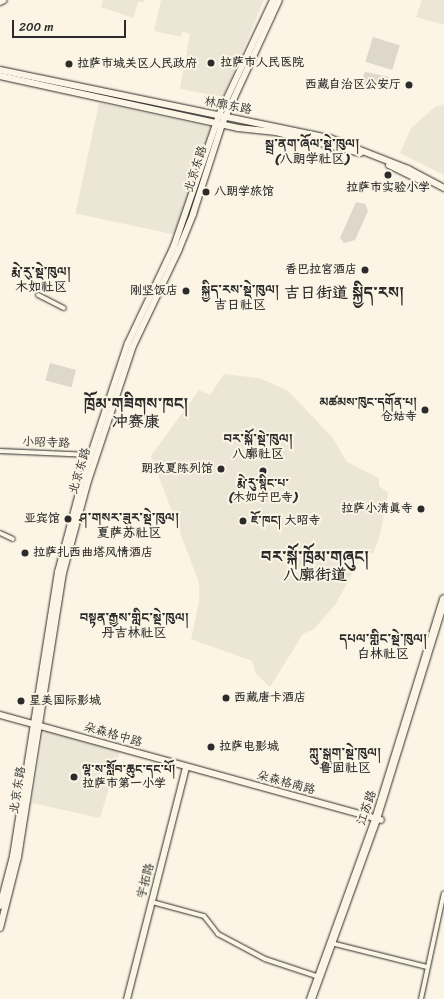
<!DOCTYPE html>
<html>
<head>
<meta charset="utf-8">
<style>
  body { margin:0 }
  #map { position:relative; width:444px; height:999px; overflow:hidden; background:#fcf5e5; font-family:Sriracha,"LXGW WenKai TC","Noto Serif Tibetan",sans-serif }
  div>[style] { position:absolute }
  .built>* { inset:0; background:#ece6d7; transform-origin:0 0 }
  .green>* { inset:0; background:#ded8ca; transform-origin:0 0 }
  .roads { filter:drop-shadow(0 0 1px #2b2b2b) drop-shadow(0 0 1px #2b2b2b) }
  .street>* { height:4px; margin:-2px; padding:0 2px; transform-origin:2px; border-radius:2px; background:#fcf5e5 }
  .secondary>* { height:6px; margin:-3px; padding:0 3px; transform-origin:3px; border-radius:3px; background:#fcf5e5 }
  .highway>* { height:8px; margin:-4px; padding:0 4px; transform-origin:4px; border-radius:4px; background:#fcf5e5 }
  .dots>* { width:11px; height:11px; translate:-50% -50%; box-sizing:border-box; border:2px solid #fcf5e5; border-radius:50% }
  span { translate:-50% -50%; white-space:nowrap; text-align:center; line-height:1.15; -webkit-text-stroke:4px #fcf5e5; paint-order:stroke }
  .poi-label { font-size:12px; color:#2b2b2b; font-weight:700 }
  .left { translate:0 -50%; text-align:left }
  .right { translate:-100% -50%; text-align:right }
  .street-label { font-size:12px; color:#2b2b2b }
  .neighbourhood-label { font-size:13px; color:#2b2b2b; font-weight:700 }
  .district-label { font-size:16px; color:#2b2b2b; font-weight:700 }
  .scale { position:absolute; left:12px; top:20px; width:114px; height:18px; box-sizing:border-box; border:2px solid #2b2b2b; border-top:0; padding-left:5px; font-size:12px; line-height:14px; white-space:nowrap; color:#2b2b2b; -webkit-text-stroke:3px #fcf5e5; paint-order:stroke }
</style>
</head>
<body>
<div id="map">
  <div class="built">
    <div style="clip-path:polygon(103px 0,144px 0,144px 2px,138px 2px,133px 18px,101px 7px)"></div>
    <div style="clip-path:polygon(161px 0,264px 0,223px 97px,180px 89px,190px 34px,182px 32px,181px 37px,154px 31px)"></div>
    <div style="clip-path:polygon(422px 0,444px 0,444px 25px,416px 17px)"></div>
    <div style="left:99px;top:103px;width:114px;height:113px;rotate:12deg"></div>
    <div style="clip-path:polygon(444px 104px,444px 175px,400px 153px,411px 128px,435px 107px)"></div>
    <div style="clip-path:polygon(224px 374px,259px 378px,287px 390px,332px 437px,347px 462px,379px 478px,379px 486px,388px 493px,380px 535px,373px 554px,365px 550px,335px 605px,314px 629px,303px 634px,270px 687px,256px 674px,252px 661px,191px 639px,199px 602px,199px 583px,151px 456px,199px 390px,210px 395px)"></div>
    <div style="clip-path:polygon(44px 731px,120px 751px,100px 818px,32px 803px)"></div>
  </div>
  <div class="green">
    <div style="left:373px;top:37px;width:28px;height:26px;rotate:17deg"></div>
    <div style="clip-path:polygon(366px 72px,389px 77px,388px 90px,362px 85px,364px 73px)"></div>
    <div style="clip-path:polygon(356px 202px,365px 204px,368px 211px,355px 240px,344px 243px,340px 238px)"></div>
    <div style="left:50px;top:363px;width:27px;height:18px;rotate:15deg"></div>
  </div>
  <div class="roads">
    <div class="street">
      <div style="left:38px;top:295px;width:29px;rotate:27deg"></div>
      <div style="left:0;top:451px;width:91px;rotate:2.5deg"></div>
      <div style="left:0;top:533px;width:14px;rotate:25deg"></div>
      <div style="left:152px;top:902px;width:54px;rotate:15.1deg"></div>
      <div style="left:204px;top:916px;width:23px;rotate:52deg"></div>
      <div style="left:218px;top:934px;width:53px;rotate:28deg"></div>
      <div style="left:265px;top:959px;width:57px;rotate:18.4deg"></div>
      <div style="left:331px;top:943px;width:99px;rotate:14deg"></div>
      <div style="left:421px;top:999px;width:108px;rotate:-77.8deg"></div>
    </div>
    <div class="secondary">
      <div style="left:0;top:2px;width:4px;rotate:-27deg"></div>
      <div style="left:0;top:70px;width:339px;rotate:11.7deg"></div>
      <div style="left:332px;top:139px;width:82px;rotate:21.5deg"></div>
      <div style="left:408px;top:169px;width:41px;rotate:27.8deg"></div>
      <div style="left:0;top:76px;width:244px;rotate:12.3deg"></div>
      <div style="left:238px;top:128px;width:38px;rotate:6deg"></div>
      <div style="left:276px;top:132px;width:87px;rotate:14deg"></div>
      <div style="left:389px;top:165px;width:37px;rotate:26deg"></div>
      <div style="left:0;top:715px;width:395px;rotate:15.4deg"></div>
      <div style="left:0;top:906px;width:52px;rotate:-75.4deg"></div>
      <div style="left:13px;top:856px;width:288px;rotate:-81deg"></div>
      <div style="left:58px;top:572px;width:97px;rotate:-75.1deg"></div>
      <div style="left:83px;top:478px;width:142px;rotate:-71.6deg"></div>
      <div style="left:128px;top:343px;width:107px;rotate:-64.6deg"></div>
      <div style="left:174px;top:246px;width:139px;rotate:-71deg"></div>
      <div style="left:219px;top:115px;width:127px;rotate:-64.8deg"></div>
      <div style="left:0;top:928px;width:73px;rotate:-75.8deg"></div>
      <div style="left:18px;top:857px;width:288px;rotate:-81deg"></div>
      <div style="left:63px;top:573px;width:95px;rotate:-74.8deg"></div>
      <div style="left:88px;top:481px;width:142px;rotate:-71.6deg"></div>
      <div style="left:133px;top:346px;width:107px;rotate:-64.6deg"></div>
      <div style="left:179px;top:249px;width:38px;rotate:-68deg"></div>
      <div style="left:193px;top:214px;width:95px;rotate:-72.1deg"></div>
      <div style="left:222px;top:124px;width:136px;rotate:-65.3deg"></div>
      <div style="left:127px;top:999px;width:238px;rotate:-75.7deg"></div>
    </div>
    <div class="highway">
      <div style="left:311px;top:999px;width:191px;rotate:-70.1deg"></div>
      <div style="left:376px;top:819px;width:230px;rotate:-72.8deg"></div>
    </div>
  </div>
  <div class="dots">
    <div style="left:211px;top:63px;background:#2b2b2b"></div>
    <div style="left:69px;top:64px;background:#2b2b2b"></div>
    <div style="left:409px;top:85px;background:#2b2b2b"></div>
    <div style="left:388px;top:175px;background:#2b2b2b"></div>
    <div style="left:206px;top:192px;background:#2b2b2b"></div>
    <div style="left:365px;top:270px;background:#2b2b2b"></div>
    <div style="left:186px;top:291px;background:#2b2b2b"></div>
    <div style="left:425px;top:410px;background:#2b2b2b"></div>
    <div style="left:221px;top:469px;background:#2b2b2b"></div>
    <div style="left:263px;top:471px;background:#2b2b2b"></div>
    <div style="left:421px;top:509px;background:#2b2b2b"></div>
    <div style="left:68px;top:519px;background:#2b2b2b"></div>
    <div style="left:243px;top:521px;background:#2b2b2b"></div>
    <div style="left:25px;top:553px;background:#2b2b2b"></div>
    <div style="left:226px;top:698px;background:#2b2b2b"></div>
    <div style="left:21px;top:701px;background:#2b2b2b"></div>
    <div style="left:211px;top:747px;background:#2b2b2b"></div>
    <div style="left:74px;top:777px;background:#2b2b2b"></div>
  </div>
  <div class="poi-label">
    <span class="left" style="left:220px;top:63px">拉萨市人民医院</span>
    <span class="left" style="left:77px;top:64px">拉萨市城关区人民政府</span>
    <span class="right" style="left:401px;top:85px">西藏自治区公安厅</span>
    <span style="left:388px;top:188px">拉萨市实验小学</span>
    <span class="left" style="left:214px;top:192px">八朗学旅馆</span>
    <span class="right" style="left:357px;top:270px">香巴拉宫酒店</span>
    <span class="right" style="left:178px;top:291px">刚坚饭店</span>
    <span class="right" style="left:417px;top:410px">མཚམས་ཁུང་དགོན་པ།<br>仓姑寺</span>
    <span class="right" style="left:213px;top:469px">朗孜夏陈列馆</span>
    <span style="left:263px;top:491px">རྨེ་རུ་སྙིང་པ་<br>(木如宁巴寺)</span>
    <span class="right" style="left:413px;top:509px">拉萨小清真寺</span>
    <span class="right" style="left:60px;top:519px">亚宾馆</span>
    <span class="left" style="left:251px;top:521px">ཇོ་ཁང། 大昭寺</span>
    <span class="left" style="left:33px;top:553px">拉萨扎西曲塔风情酒店</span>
    <span class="left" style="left:234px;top:698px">西藏唐卡酒店</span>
    <span class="left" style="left:29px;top:701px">星美国际影城</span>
    <span class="left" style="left:219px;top:747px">拉萨电影城</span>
    <span class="left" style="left:82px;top:777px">ལྷ་ས་སློབ་ཆུང་དང་པོ།<br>拉萨市第一小学</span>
  </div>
  <div class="street-label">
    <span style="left:228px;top:106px;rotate:11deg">林廓东路</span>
    <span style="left:196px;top:169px;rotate:-72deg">北京东路</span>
    <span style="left:46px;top:443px;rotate:2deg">小昭寺路</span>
    <span style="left:80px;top:471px;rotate:-73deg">北京东路</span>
    <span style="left:113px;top:735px;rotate:16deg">朵森格中路</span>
    <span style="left:286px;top:783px;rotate:15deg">朵森格南路</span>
    <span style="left:18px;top:790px;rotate:-81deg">北京东路</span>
    <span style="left:367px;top:808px;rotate:-71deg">江苏路</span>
    <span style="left:146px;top:881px;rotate:-76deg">宇拓路</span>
  </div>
  <div class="neighbourhood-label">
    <span style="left:312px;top:152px">སྦྲ་ནག་ཞོལ་སྡེ་ཁུལ།<br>(八朗学社区)</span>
    <span style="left:41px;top:280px">རྨེ་རུ་སྡེ་ཁུལ།<br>木如社区</span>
    <span style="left:240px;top:298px">སྐྱིད་རས་སྡེ་ཁུལ།<br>吉日社区</span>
    <span style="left:258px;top:447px">བར་སྐོ་སྡེ་ཁུལ།<br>八廓社区</span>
    <span style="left:129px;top:526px">ཤ་གསར་ཟུར་སྡེ་ཁུལ།<br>夏萨苏社区</span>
    <span style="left:134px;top:626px">བསྟན་རྒྱས་གླིང་སྡེ་ཁུལ།<br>丹吉林社区</span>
    <span style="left:383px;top:647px">དཔལ་གླིང་སྡེ་ཁུལ།<br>白林社区</span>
    <span style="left:345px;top:761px">ཀླུ་སྒུག་སྡེ་ཁུལ།<br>鲁固社区</span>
  </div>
  <div class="district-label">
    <span style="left:344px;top:293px">吉日街道 སྐྱིད་རས།</span>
    <span style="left:136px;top:413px">ཁྲོམ་གཟིགས་ཁང།<br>冲赛康</span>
    <span style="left:315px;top:566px">བར་སྐོ་ཁྲོམ་གཞུང།<br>八廓街道</span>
  </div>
  <div class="scale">200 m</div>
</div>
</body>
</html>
